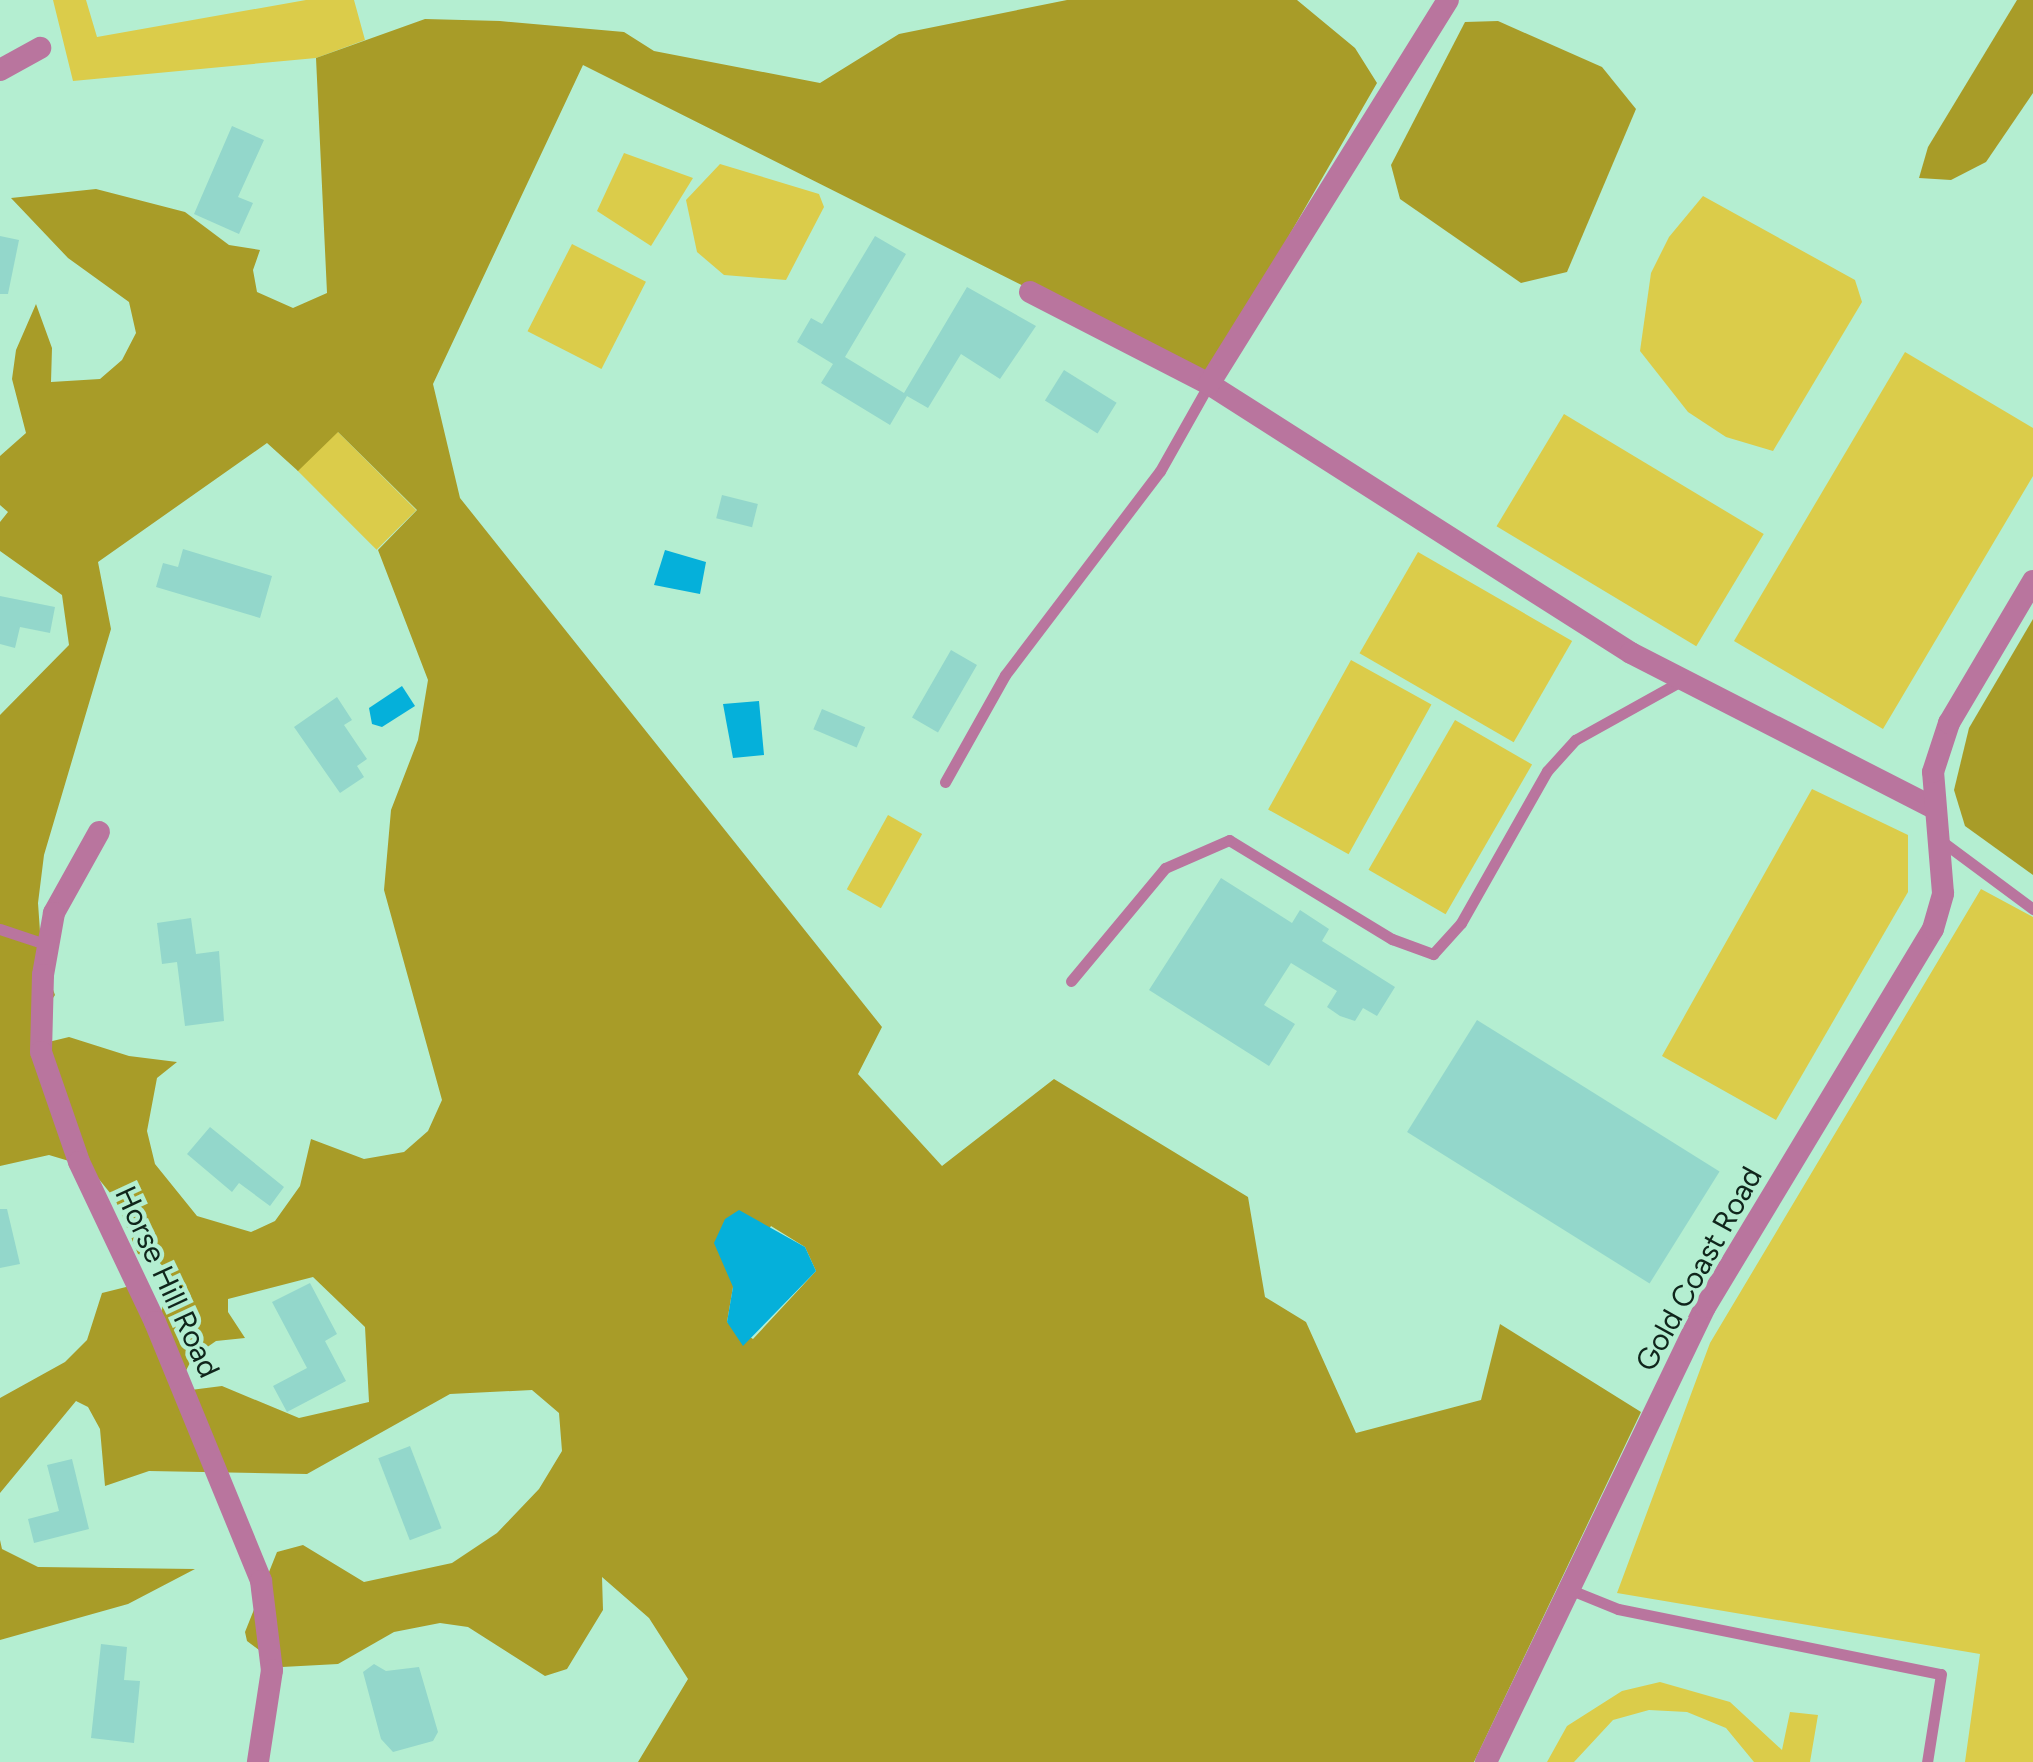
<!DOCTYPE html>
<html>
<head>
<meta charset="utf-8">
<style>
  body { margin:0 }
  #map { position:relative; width:2033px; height:1762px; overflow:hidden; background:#b4eed1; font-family:Figtree,sans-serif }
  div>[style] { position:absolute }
  .green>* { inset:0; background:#dbcc4a; transform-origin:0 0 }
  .forest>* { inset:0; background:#a89c28 }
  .water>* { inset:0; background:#05b0da }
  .building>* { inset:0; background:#93d7cb; transform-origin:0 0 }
  .lane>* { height:11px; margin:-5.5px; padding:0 5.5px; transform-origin:5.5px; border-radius:5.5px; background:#b9759e }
  .street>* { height:22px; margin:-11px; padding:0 11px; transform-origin:11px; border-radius:11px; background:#b9759e }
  span { translate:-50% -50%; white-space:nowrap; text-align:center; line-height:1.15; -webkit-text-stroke:9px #b4eed1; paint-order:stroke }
  .street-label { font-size:30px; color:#0f251b }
</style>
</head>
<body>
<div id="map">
  <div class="green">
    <div style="clip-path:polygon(53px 0,86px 0,97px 37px,306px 0,354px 0,365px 40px,316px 58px,73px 81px)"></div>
    <div style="clip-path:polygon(624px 153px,693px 178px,651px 246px,597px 211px)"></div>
    <div style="clip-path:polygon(720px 164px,819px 194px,824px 207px,786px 280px,724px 275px,697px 252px,686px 200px)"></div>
    <div style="clip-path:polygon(1703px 196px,1855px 280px,1862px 302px,1773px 451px,1726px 437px,1688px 412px,1640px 351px,1651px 273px,1669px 237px)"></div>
    <div style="left:572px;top:244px;width:83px;height:98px;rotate:27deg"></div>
    <div style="clip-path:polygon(1905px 352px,2033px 428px,2033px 476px,1883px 729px,1734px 641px)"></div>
    <div style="left:1564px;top:414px;width:233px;height:131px;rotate:31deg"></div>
    <div style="left:337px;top:431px;width:112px;height:56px;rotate:45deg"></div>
    <div style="left:1418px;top:552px;width:178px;height:117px;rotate:30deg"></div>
    <div style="left:1351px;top:660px;width:92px;height:171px;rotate:29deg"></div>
    <div style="left:1455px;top:720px;width:89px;height:173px;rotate:30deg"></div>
    <div style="clip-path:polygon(1812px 789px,1908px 835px,1908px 892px,1776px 1120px,1662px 1056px)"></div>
    <div style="left:888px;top:815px;width:39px;height:85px;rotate:29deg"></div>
    <div style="clip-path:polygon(1981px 889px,2033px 917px,2033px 1762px,1965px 1762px,1980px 1654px,1617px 1593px,1710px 1343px)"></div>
    <div style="clip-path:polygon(1660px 1682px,1730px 1702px,1782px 1750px,1790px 1712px,1818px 1715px,1810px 1762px,1754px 1762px,1726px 1728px,1687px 1712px,1649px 1710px,1613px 1720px,1574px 1762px,1547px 1762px,1567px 1726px,1622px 1691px)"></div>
  </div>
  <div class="forest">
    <div style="clip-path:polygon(evenodd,1067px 0,1297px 0,1355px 48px,1377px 83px,1207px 378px,583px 65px,433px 384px,460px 498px,882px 1027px,858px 1074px,942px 1166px,1054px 1079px,1248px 1197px,1265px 1297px,1306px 1322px,1356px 1433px,1481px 1400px,1500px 1324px,1641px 1412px,1474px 1762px,638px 1762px,688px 1679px,649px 1618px,602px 1577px,603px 1610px,567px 1669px,545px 1676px,468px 1627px,440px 1623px,394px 1632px,338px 1664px,282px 1667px,247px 1641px,245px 1632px,277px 1552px,303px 1545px,364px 1582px,452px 1563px,497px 1533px,539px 1489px,562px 1451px,559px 1413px,532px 1390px,450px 1394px,307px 1474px,149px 1471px,105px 1486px,100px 1429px,88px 1407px,76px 1401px,0 1493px,0 1398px,65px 1362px,87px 1340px,102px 1293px,130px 1286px,161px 1312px,172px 1276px,156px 1259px,138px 1254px,115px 1199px,89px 1167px,49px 1155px,0 1166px,0 715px,69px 645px,62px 595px,0 551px,0 522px,8px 512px,0 505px,0 456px,26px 433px,12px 379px,16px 350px,36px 304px,52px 348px,51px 382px,100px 379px,122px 360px,136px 333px,129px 302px,68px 258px,11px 198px,96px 189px,185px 212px,229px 245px,260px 250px,253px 270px,257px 292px,293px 308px,327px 293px,316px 58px,425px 19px,500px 21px,624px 32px,654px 51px,820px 83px,899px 34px,1067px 0,338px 432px,417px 510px,378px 550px,428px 680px,418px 740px,391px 810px,384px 890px,442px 1100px,428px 1131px,404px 1152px,364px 1159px,311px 1139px,300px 1186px,275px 1221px,251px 1232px,197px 1216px,155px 1164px,147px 1131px,157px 1078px,177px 1062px,129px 1056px,69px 1037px,32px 1046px,33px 1028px,55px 995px,42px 960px,38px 903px,44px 855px,111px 629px,98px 562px,267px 443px,298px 471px,338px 432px,1067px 0,771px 1226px,805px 1247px,816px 1271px,753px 1339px,727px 1322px,733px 1287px,771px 1226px,1067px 0,313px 1277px,365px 1327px,369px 1402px,299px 1418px,222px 1386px,175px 1392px,193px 1357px,216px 1341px,245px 1338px,228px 1312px,228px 1299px,313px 1277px)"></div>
    <div style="clip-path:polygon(2017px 0,2033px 0,2033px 93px,1986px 162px,1951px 180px,1919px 178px,1928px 147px)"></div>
    <div style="clip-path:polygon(1498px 21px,1602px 67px,1636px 109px,1567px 272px,1521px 283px,1400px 199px,1391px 165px,1465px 22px)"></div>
    <div style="clip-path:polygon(2033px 619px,2033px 875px,1965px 826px,1954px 790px,1969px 728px)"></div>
    <div style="clip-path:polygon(0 1540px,2px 1549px,38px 1567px,195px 1569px,128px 1604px,0 1640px)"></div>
  </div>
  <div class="water">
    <div style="clip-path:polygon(665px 550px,706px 562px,700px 594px,654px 585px)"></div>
    <div style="clip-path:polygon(402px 686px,415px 706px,382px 727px,372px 724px,369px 708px)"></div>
    <div style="clip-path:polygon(759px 701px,764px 755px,733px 758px,723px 704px)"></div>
    <div style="clip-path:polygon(739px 1210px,805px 1247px,816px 1271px,743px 1346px,727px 1322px,733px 1287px,714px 1243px,725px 1219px)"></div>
  </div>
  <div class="building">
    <div style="clip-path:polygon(232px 126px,264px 140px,238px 197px,253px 203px,239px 234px,194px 214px)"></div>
    <div style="clip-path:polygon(0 236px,19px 240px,8px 294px,0 294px)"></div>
    <div style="clip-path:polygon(875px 236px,906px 254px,845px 357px,904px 393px,967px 287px,1036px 326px,1000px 379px,961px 354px,928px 408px,907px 396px,890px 425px,821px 383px,833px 364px,797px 342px,811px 318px,822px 324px)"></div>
    <div style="left:1064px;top:370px;width:62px;height:36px;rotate:32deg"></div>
    <div style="left:722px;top:495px;width:37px;height:24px;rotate:14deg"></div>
    <div style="clip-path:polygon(183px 549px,272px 576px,260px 618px,156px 587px,163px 563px,178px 567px)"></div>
    <div style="clip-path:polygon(0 596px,55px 607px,50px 633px,20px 627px,15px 648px,0 644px)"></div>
    <div style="left:951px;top:650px;width:30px;height:78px;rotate:30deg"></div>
    <div style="clip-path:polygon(337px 697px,352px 720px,344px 725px,367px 759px,357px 766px,364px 777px,340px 793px,294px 727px)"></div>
    <div style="left:822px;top:709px;width:47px;height:22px;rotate:23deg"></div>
    <div style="clip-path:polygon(1221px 878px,1292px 923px,1300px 910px,1329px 929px,1322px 941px,1395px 987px,1377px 1016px,1363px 1008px,1355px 1021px,1340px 1016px,1327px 1007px,1337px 991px,1291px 963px,1264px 1005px,1295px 1024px,1269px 1066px,1149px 990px)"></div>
    <div style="clip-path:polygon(191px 918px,196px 954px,219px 951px,224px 1021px,185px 1026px,177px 962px,162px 964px,157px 923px)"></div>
    <div style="left:1477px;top:1020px;width:286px;height:132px;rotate:32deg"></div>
    <div style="clip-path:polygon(210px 1127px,284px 1187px,270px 1206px,239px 1183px,232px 1192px,187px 1154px)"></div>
    <div style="clip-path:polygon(0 1209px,7px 1209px,20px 1264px,0 1268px)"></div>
    <div style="clip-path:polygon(310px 1283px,337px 1334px,325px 1341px,346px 1381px,287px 1412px,273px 1386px,307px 1368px,272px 1302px)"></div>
    <div style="left:410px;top:1446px;width:88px;height:34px;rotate:69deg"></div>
    <div style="clip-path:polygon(72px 1459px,89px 1529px,34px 1543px,28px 1519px,59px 1511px,47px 1465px)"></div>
    <div style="clip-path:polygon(101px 1644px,127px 1647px,124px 1680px,140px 1681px,134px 1743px,91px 1738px)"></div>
    <div style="clip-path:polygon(374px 1664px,386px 1671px,419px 1667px,438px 1732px,433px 1741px,393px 1752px,381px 1739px,363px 1672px)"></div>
  </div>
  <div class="lane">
    <div style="left:945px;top:782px;width:123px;rotate:-60.7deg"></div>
    <div style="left:1005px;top:675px;width:256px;rotate:-52.8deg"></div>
    <div style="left:1160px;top:471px;width:100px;rotate:-60.6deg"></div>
    <div style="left:1940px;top:840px;width:116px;rotate:36.6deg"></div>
    <div style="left:0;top:929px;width:51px;rotate:18.4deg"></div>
    <div style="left:1071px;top:981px;width:147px;rotate:-50.2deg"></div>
    <div style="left:1165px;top:868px;width:70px;rotate:-23.6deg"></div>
    <div style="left:1229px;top:840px;width:191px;rotate:31.3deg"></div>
    <div style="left:1392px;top:939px;width:44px;rotate:20.1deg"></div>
    <div style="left:1433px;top:954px;width:42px;rotate:-47.9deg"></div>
    <div style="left:1461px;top:923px;width:175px;rotate:-60.5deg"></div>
    <div style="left:1547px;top:771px;width:42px;rotate:-47.9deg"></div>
    <div style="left:1575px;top:740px;width:124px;rotate:-29.1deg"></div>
    <div style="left:1571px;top:1590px;width:51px;rotate:22deg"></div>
    <div style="left:1618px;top:1609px;width:329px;rotate:11.4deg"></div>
    <div style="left:1941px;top:1674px;width:89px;rotate:99deg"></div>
  </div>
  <div class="street">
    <div style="left:0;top:70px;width:46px;rotate:-28.8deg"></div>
    <div style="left:1030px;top:292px;width:201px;rotate:27.2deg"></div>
    <div style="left:1209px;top:384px;width:500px;rotate:32.52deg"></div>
    <div style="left:1631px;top:653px;width:340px;rotate:27.1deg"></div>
    <div style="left:1209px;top:384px;width:452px;rotate:-58.1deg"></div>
    <div style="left:99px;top:832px;width:93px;rotate:119.1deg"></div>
    <div style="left:54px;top:913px;width:63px;rotate:100.1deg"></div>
    <div style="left:43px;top:975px;width:77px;rotate:91.5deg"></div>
    <div style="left:41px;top:1052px;width:116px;rotate:70.9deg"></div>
    <div style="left:79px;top:1162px;width:177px;rotate:64.6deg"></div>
    <div style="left:155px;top:1322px;width:280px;rotate:67.7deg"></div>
    <div style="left:261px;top:1581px;width:90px;rotate:83deg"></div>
    <div style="left:272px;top:1670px;width:93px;rotate:98.7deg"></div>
    <div style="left:1486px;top:1762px;width:505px;rotate:-64.3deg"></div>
    <div style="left:1705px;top:1307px;width:441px;rotate:-58.9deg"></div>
    <div style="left:1933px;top:929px;width:37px;rotate:-74deg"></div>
    <div style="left:1943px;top:893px;width:121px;rotate:-94.7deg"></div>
    <div style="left:1933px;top:772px;width:52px;rotate:-71.9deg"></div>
    <div style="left:1949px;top:723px;width:165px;rotate:-59.4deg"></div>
  </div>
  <div class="street-label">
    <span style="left:1699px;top:1269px;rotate:-61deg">Gold Coast Road</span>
    <span style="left:167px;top:1282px;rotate:65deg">Horse Hill Road</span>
  </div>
</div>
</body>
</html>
